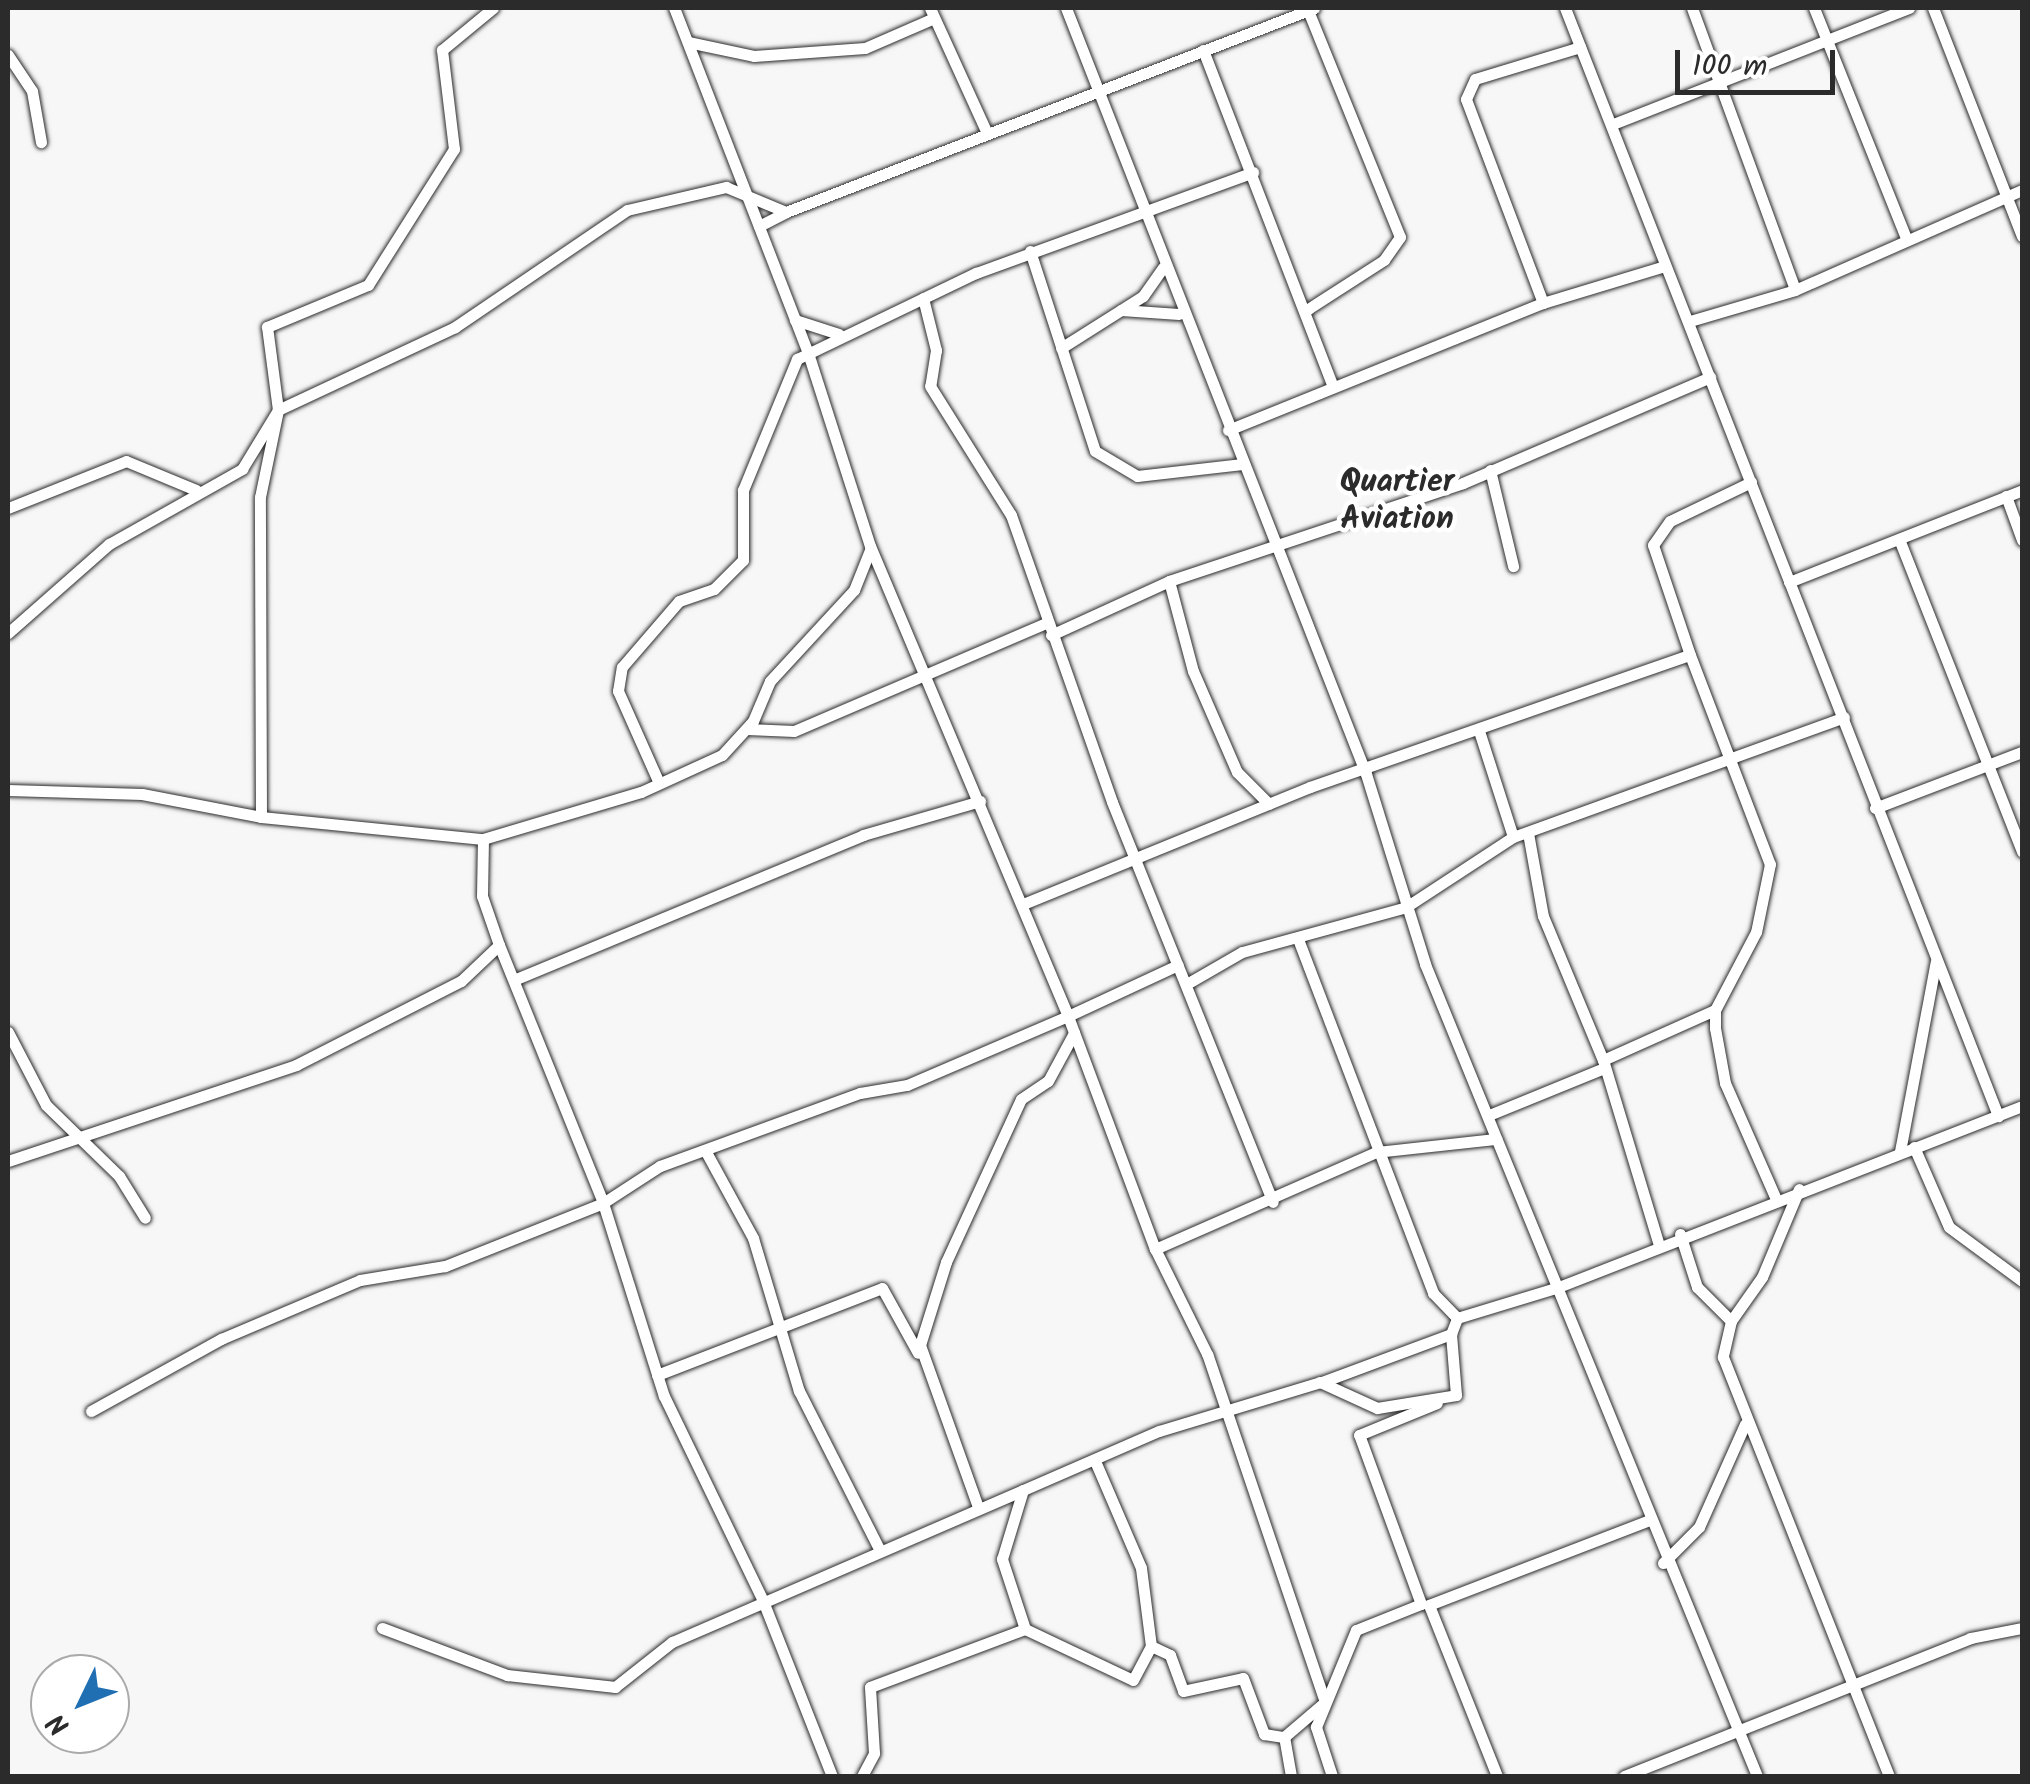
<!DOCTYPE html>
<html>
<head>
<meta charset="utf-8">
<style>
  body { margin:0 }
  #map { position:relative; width:2030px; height:1784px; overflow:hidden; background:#f7f7f7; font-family:Kalam,sans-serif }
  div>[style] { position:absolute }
  .roads { filter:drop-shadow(0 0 2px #2b2b2b) drop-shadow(0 0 2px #2b2b2b) }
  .minor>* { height:11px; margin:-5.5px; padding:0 5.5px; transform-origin:5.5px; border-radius:5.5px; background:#fff }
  span { translate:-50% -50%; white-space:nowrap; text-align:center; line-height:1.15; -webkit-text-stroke:9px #fff; paint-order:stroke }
  .neighbourhood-label { font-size:32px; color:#2b2b2b; font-weight:700 }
  .frame { position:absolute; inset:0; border:10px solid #2b2b2b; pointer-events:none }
  .north { position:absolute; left:30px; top:1654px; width:100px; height:100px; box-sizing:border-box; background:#fff; border:2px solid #aaa; border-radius:50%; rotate:227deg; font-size:28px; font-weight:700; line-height:40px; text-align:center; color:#2b2b2b }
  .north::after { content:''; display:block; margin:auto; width:35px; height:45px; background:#1f6fb2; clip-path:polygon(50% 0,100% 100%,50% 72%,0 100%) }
  .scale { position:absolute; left:1675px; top:50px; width:160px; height:45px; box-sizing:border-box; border:5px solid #2b2b2b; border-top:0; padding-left:12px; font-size:30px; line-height:35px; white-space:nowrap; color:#2b2b2b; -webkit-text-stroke:8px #fff; paint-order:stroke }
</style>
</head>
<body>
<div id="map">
  <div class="roads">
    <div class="minor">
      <div style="left:930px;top:8px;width:137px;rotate:65.5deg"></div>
      <div style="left:1066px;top:8px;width:823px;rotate:68.61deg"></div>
      <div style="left:1366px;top:774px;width:199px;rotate:72.7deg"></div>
      <div style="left:1425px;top:964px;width:877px;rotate:67.76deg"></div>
      <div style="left:1307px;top:8px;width:247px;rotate:67.9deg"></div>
      <div style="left:1400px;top:237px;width:28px;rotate:125deg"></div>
      <div style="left:1384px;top:260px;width:90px;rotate:147.2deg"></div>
      <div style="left:1565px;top:8px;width:1190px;rotate:68.65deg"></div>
      <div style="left:1692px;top:8px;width:300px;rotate:69.9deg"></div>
      <div style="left:1814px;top:8px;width:245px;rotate:68.2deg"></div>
      <div style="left:1933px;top:8px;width:245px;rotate:68.7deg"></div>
      <div style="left:688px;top:42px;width:67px;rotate:12deg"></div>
      <div style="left:754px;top:56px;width:111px;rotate:-4.1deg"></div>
      <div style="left:865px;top:48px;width:75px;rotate:-23.5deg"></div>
      <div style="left:1203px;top:50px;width:361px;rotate:68.9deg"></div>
      <div style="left:8px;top:55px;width:43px;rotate:56.3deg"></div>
      <div style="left:32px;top:91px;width:52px;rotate:80deg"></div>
      <div style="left:1613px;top:124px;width:318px;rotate:-21.4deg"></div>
      <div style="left:759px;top:226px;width:30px;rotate:-27deg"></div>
      <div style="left:1030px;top:251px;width:210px;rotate:72deg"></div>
      <div style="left:1095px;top:451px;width:49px;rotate:30.8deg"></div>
      <div style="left:1137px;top:476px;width:106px;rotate:-6.5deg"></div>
      <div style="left:923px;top:298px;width:54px;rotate:76deg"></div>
      <div style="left:936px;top:350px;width:36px;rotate:99deg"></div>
      <div style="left:930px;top:386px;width:152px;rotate:57.9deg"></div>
      <div style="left:1011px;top:515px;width:304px;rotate:70.6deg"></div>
      <div style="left:1112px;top:802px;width:431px;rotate:68.1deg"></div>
      <div style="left:1543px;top:303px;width:218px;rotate:-110.7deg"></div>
      <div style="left:1466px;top:99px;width:22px;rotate:-66deg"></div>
      <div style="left:1475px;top:79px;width:110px;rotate:-16.9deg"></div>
      <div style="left:1121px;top:310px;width:58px;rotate:3.9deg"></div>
      <div style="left:795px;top:320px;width:46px;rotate:17.7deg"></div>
      <div style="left:1690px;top:321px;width:109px;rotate:-16.4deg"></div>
      <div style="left:1795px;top:290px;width:248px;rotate:-23.8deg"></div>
      <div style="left:1061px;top:348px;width:97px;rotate:-32.4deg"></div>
      <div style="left:1143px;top:296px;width:35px;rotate:-55deg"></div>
      <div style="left:1228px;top:430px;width:340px;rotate:-22deg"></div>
      <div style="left:1543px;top:303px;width:127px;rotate:-16.9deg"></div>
      <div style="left:1490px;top:470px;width:99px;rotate:76.5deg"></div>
      <div style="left:2006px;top:496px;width:47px;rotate:70deg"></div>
      <div style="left:8px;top:508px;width:127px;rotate:-21.7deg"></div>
      <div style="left:126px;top:461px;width:76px;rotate:22.5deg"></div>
      <div style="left:1899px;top:539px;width:336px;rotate:68.5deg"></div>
      <div style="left:1169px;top:581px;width:93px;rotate:75.1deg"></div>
      <div style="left:1193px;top:671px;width:110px;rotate:66.5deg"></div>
      <div style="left:1237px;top:772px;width:45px;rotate:45deg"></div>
      <div style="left:1789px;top:582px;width:251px;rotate:-21.5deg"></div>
      <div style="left:8px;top:633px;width:135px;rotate:-41.4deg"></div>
      <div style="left:109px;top:544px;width:153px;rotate:-29.4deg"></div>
      <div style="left:242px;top:469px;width:69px;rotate:-58.6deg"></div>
      <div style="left:278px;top:410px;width:84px;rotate:-97.5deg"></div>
      <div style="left:267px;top:327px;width:109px;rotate:-22.6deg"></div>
      <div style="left:368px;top:285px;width:161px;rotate:-57.7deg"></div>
      <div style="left:454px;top:149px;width:100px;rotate:-96.9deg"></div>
      <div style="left:442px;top:50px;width:66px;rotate:-39.5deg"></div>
      <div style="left:1051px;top:635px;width:130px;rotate:-24.6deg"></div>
      <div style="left:1169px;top:581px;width:310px;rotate:-18.4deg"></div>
      <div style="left:1463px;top:483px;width:269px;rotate:-23.2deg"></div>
      <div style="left:1690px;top:655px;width:224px;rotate:69.1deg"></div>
      <div style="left:1770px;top:864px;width:69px;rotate:101.6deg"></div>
      <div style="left:1756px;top:932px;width:88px;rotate:117.7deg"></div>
      <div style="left:1715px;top:1010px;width:18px;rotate:90deg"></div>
      <div style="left:1715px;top:1028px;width:56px;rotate:79.7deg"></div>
      <div style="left:1725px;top:1083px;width:124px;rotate:66.3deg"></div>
      <div style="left:747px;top:729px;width:47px;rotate:2.4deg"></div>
      <div style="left:794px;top:731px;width:276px;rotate:-23.2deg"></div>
      <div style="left:1480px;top:734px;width:108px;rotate:72.2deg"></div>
      <div style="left:659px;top:783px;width:101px;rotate:-114deg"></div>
      <div style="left:618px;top:691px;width:24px;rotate:-81deg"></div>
      <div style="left:622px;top:667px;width:87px;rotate:-49.2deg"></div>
      <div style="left:679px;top:601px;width:37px;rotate:-19deg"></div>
      <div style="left:714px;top:589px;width:41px;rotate:-45deg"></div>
      <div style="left:743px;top:560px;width:70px;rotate:-90deg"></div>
      <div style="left:743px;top:490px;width:142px;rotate:-67.6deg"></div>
      <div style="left:797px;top:359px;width:199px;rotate:-25.7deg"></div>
      <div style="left:976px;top:273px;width:295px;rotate:-20deg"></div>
      <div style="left:8px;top:790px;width:134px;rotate:1.7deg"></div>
      <div style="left:142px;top:794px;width:121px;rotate:10.9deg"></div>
      <div style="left:261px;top:817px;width:223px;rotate:5.7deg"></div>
      <div style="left:483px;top:839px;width:165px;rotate:-16.6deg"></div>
      <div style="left:641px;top:792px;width:89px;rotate:-24.6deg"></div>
      <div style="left:722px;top:755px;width:46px;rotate:-47.6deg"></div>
      <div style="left:753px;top:721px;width:43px;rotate:-67deg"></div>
      <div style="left:770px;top:681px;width:124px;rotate:-47.3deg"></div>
      <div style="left:854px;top:590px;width:43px;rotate:-68.2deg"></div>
      <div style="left:1875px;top:808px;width:157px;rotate:-20.9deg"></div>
      <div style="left:261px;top:817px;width:320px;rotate:-90.2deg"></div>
      <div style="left:260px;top:497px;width:89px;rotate:-78.3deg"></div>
      <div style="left:278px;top:410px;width:195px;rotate:-25.1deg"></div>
      <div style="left:455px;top:327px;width:208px;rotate:-34.2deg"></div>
      <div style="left:627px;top:210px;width:102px;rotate:-13.1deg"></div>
      <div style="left:726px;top:187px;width:65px;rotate:22.6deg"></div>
      <div style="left:786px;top:212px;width:566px;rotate:-21.12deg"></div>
      <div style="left:1528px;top:833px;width:84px;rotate:79.8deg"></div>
      <div style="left:1543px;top:916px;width:156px;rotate:67.4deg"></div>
      <div style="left:1023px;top:904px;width:310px;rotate:-22.2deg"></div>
      <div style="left:1310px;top:787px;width:402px;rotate:-19.2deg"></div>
      <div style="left:1690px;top:655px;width:116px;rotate:-108.6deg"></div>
      <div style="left:1653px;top:545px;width:29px;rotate:-55deg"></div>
      <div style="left:1670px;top:521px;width:90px;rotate:-25.7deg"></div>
      <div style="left:1298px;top:939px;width:379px;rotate:69.1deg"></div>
      <div style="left:1433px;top:1293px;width:35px;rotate:46deg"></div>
      <div style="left:499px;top:945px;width:278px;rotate:68deg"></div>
      <div style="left:603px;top:1203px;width:68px;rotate:-33deg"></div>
      <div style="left:660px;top:1166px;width:213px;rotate:-20.1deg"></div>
      <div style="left:860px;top:1093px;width:48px;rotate:-9.7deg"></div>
      <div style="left:907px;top:1085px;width:175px;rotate:-23.2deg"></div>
      <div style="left:1068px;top:1016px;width:510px;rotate:-112.84deg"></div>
      <div style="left:870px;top:546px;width:203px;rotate:-107.8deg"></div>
      <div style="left:808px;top:353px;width:370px;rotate:-111.2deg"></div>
      <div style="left:516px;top:979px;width:376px;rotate:-22.5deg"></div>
      <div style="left:863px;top:835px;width:122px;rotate:-16.2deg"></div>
      <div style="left:1190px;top:982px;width:60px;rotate:-30deg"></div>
      <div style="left:1242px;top:952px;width:170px;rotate:-15.3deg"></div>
      <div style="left:1406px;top:907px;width:128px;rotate:-33.2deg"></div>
      <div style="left:1513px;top:837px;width:352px;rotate:-19.9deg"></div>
      <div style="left:8px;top:1032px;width:82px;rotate:62.5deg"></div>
      <div style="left:46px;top:1105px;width:102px;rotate:44.2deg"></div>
      <div style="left:119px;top:1176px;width:49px;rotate:58.2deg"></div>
      <div style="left:1489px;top:1115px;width:124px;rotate:-22.2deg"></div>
      <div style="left:1914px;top:1147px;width:87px;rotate:66.4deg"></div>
      <div style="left:1949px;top:1227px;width:91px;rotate:36.5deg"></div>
      <div style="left:1900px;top:1151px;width:193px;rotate:-79.3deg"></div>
      <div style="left:706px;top:1152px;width:98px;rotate:61.3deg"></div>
      <div style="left:753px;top:1238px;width:160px;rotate:73.3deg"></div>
      <div style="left:799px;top:1391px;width:177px;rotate:63.1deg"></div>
      <div style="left:8px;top:1161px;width:304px;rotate:-18.4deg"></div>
      <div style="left:296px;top:1065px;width:185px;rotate:-27deg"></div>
      <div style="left:461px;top:981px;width:52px;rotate:-43.5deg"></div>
      <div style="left:499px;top:945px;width:52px;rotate:-109.1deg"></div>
      <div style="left:482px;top:896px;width:57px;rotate:-89deg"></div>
      <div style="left:1799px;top:1189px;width:95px;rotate:112.8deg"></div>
      <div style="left:1762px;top:1277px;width:54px;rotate:125.2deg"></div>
      <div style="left:1731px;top:1321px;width:37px;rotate:103deg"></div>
      <div style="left:1723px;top:1357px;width:451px;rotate:68.4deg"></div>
      <div style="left:1680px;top:1234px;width:56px;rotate:72.2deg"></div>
      <div style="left:1697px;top:1287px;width:48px;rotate:45deg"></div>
      <div style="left:1658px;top:1242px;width:190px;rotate:-106.8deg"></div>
      <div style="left:1603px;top:1060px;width:123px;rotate:-24.1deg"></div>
      <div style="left:1155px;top:1249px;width:249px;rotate:-110.5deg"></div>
      <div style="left:1068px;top:1016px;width:121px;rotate:-24.9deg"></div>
      <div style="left:657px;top:1375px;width:241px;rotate:-21.1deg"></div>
      <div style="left:882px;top:1288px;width:74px;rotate:61deg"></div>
      <div style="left:1322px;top:1382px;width:138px;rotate:-20.4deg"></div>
      <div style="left:1451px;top:1334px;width:17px;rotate:-69deg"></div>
      <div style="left:1457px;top:1318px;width:103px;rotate:-16.9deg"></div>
      <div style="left:1556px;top:1288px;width:500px;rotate:-21.33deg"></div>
      <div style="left:91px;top:1411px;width:149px;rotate:-29deg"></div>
      <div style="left:221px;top:1339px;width:151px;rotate:-23deg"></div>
      <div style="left:360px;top:1280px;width:86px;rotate:-9.4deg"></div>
      <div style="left:445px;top:1266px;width:170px;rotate:-21.7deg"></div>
      <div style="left:603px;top:1203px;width:202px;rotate:72.5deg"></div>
      <div style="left:664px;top:1396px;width:228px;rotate:64.2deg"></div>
      <div style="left:763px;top:1601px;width:188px;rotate:68.5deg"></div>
      <div style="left:1095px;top:1461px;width:116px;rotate:66.7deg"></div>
      <div style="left:1141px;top:1568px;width:79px;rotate:82.7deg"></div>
      <div style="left:978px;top:1507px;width:172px;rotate:-109.7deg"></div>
      <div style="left:920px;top:1345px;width:87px;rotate:-72.6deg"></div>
      <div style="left:946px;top:1262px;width:179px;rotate:-65.3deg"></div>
      <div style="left:1021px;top:1099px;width:32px;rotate:-34deg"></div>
      <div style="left:1048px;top:1081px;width:55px;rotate:-61.6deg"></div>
      <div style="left:1663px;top:1563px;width:51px;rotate:-45deg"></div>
      <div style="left:1699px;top:1527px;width:113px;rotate:-65.9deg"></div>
      <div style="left:382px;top:1628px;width:134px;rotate:20.6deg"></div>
      <div style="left:507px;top:1675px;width:109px;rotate:6.3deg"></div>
      <div style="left:615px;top:1687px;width:73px;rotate:-38.3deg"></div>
      <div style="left:672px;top:1642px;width:382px;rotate:-23.4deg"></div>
      <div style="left:1025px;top:1629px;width:119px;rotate:25.3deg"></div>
      <div style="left:1133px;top:1680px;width:38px;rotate:-62deg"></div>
      <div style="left:1151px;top:1646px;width:21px;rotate:25deg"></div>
      <div style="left:1170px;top:1655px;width:38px;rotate:70deg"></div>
      <div style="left:1183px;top:1691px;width:61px;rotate:-12.2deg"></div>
      <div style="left:1243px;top:1678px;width:60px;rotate:69.4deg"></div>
      <div style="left:1264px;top:1734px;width:20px;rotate:9deg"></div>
      <div style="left:862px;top:1776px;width:26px;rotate:-62deg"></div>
      <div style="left:874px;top:1753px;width:66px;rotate:-93.5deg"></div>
      <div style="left:870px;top:1687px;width:165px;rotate:-20.5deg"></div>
      <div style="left:1025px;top:1629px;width:74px;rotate:-108.2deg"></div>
      <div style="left:1002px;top:1559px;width:72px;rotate:-73.1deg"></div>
      <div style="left:1023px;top:1490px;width:148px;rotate:-23.5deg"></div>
      <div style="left:1159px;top:1431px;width:168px;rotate:-16.9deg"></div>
      <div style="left:1320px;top:1382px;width:63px;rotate:24.5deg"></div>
      <div style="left:1377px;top:1408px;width:80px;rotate:-9.3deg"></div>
      <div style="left:1456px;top:1395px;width:61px;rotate:-94.7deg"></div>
      <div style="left:1291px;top:1776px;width:40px;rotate:-100deg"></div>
      <div style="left:1284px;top:1737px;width:54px;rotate:-40.5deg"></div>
      <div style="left:1325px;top:1702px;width:367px;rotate:-108.7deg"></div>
      <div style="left:1207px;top:1354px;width:117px;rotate:-116.3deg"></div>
      <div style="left:1155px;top:1249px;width:241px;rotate:-23.7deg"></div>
      <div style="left:1376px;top:1152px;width:121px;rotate:-6.2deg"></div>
      <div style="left:1332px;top:1776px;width:52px;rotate:-108.1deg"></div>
      <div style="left:1316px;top:1727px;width:105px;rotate:-67.6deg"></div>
      <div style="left:1356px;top:1630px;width:70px;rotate:-21.8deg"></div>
      <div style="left:1421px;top:1604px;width:180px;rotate:-110.1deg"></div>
      <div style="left:1359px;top:1435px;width:84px;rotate:-22.3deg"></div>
      <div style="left:1497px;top:1776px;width:184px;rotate:-111.7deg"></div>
      <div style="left:1429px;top:1605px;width:234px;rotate:-21.1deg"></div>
      <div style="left:1624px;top:1776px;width:373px;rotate:-21.7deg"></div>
      <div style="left:1970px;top:1638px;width:53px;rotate:-10.9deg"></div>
    </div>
  </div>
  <div class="neighbourhood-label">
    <span style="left:1397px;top:502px">Quartier<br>Aviation</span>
  </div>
  <div class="frame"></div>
  <div class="north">N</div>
  <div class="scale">100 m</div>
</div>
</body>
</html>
